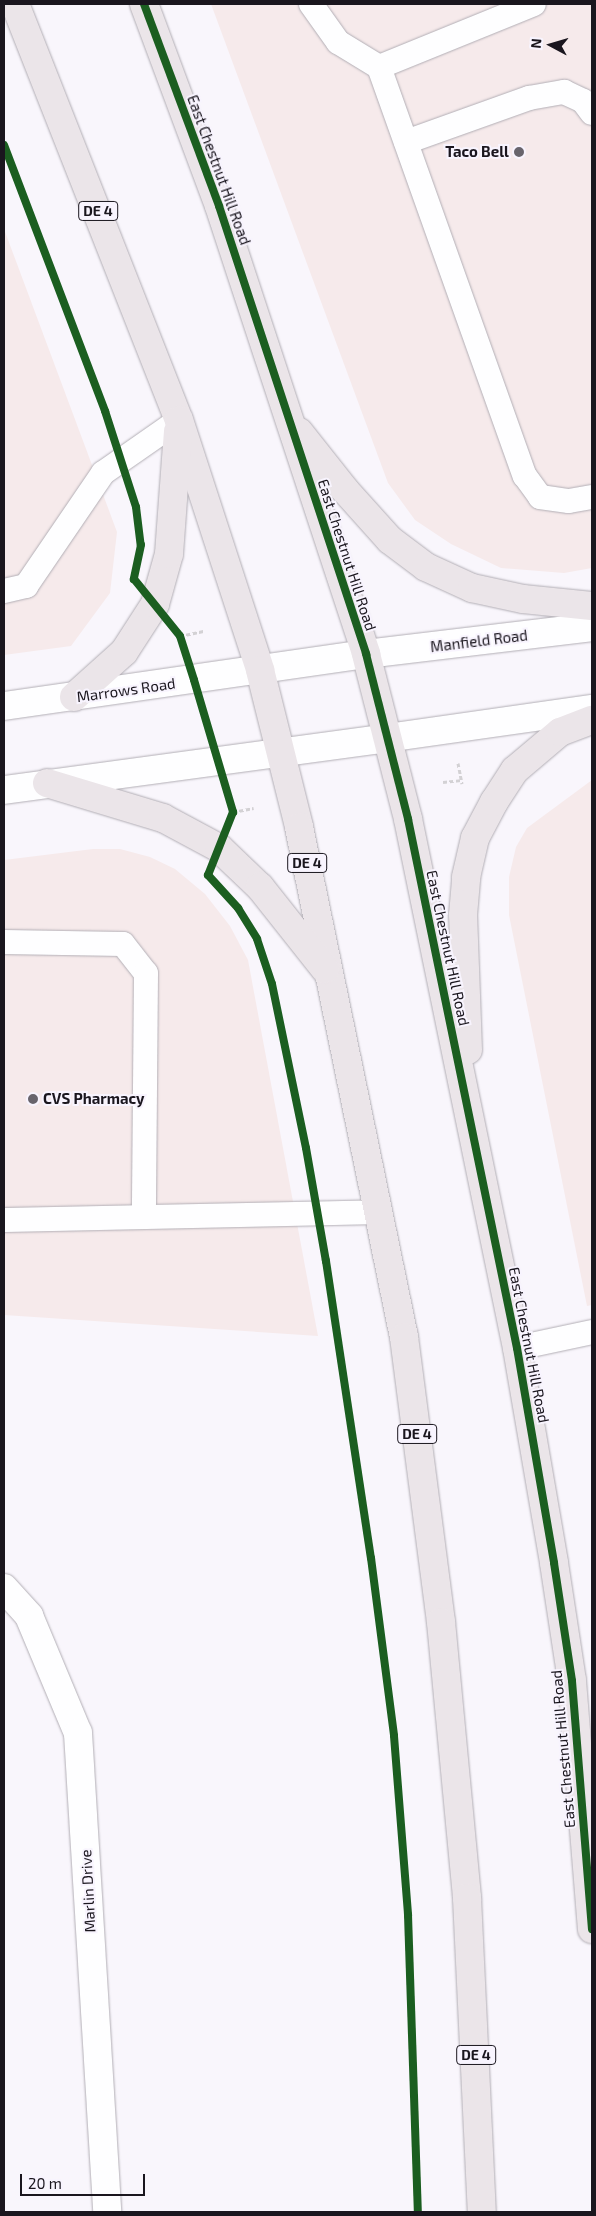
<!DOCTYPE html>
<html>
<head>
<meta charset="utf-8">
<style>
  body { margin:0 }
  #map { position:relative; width:596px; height:2216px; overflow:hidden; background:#f9f6fc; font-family:"Exo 2",sans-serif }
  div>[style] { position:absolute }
  .commercial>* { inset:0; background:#f6eaeb }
  .path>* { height:3px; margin-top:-1.5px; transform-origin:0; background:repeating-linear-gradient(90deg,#d3d1d4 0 4px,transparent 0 6.5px) }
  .roads { filter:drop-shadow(0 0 1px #b2aeb5) drop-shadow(0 0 1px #b2aeb5) }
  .service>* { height:24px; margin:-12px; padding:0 12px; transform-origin:12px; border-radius:12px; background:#fefeff }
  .minor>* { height:28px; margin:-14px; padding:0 14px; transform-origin:14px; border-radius:14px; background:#fefeff }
  .tertiary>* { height:28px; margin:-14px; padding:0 14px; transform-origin:14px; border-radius:14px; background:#fefeff }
  .primary>* { height:28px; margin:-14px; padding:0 14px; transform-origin:14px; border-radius:14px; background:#ebe5e9 }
  .cycleway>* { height:8px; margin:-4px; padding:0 4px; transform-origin:4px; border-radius:4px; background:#1b5e20 }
  .dots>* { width:14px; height:14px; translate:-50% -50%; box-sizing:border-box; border:2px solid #f8f4fe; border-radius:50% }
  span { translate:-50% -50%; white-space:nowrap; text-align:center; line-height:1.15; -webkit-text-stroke:4px #f8f4fe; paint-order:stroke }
  .shield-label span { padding:1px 4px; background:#f8f4fe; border:1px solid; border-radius:4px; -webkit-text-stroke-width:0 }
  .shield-label { font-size:14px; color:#1a161e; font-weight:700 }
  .poi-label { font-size:15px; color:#1a161e; font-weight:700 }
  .right { translate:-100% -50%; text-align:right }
  .left { translate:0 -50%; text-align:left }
  .street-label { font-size:15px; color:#1a161e }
  .frame { position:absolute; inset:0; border:5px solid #1a161e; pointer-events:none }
  .north { position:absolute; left:526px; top:20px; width:50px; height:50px; -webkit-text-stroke:4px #f8f4fe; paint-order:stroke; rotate:276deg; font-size:14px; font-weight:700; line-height:20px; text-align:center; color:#1a161e }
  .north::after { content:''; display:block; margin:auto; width:18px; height:22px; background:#1a161e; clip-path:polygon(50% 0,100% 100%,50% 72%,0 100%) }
  .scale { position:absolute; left:20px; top:2174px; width:125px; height:22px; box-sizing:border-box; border:2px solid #1a161e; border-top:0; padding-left:6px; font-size:15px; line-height:18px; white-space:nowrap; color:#1a161e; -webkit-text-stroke:4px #f8f4fe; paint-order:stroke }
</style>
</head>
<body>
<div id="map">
  <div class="commercial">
    <div style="clip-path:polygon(211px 4px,592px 4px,592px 568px,564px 573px,501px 568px,451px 544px,415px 520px,388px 483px)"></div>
    <div style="clip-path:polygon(4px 229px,117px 532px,110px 593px,71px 646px,4px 655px)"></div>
    <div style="clip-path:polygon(592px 780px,592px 1305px,587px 1306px,509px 915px,509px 877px,516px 847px,527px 828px)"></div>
    <div style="clip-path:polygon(93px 849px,120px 849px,150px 857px,175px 869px,205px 894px,230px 926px,248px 960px,318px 1336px,4px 1315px,4px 860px)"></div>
  </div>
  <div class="path">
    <div style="left:180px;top:636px;width:24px;rotate:-12deg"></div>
    <div style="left:458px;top:763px;width:21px;rotate:79deg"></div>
    <div style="left:443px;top:782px;width:18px;rotate:-6deg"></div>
    <div style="left:228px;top:795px;width:18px;rotate:74deg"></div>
    <div style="left:233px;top:812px;width:4px;rotate:117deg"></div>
    <div style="left:233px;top:812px;width:21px;rotate:-11deg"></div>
  </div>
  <div class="roads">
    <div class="service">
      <div style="left:311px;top:4px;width:47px;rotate:54.6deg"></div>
      <div style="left:338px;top:42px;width:48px;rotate:31.4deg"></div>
      <div style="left:379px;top:67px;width:167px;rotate:-22.1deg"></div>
      <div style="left:379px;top:67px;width:434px;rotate:70.4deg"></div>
      <div style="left:525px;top:476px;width:26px;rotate:54deg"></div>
      <div style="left:540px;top:497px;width:29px;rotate:8deg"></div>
      <div style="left:569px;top:501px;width:23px;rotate:-10deg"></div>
      <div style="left:406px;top:142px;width:131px;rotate:-19.7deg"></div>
      <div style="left:529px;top:98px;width:36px;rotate:-10deg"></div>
      <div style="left:564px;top:92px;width:21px;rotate:25deg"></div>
      <div style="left:583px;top:101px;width:15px;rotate:53deg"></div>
      <div style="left:4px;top:591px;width:23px;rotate:-13deg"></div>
      <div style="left:26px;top:586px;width:137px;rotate:-55.7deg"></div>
      <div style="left:103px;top:473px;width:93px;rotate:-34.9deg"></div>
      <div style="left:4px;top:942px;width:119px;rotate:1deg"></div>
      <div style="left:123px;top:944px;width:37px;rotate:52deg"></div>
      <div style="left:146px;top:973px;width:244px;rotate:90.5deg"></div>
      <div style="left:4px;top:1220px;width:376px;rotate:-1.2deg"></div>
      <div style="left:517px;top:1348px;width:77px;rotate:-12deg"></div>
    </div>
    <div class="minor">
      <div style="left:366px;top:654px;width:228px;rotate:-6.8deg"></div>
      <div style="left:387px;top:738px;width:207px;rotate:-8.1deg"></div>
      <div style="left:4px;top:1588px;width:38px;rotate:48deg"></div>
      <div style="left:29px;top:1616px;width:127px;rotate:67.3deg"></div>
      <div style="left:78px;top:1733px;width:480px;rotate:86.5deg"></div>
    </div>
    <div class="tertiary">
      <div style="left:4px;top:706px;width:366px;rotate:-8.2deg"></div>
      <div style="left:4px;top:790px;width:387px;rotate:-7.7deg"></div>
    </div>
    <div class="primary">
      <div style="left:15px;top:4px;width:447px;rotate:68.5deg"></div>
      <div style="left:179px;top:420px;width:263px;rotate:72deg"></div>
      <div style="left:260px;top:670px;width:162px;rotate:76deg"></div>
      <div style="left:299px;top:827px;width:521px;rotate:78.37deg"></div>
      <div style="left:404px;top:1337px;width:287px;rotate:82.6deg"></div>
      <div style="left:441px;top:1622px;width:277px;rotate:84.6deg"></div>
      <div style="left:467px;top:1898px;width:314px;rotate:87.3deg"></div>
      <div style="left:144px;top:4px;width:215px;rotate:69.6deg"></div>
      <div style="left:219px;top:206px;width:472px;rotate:71.8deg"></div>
      <div style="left:366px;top:654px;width:170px;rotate:75.7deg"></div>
      <div style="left:408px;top:819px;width:540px;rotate:78.36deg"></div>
      <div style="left:517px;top:1348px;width:218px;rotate:80.2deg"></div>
      <div style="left:554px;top:1563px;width:119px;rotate:81.3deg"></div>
      <div style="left:572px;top:1681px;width:249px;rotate:85.4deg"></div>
      <div style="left:299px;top:432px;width:74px;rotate:51.6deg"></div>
      <div style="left:345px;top:490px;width:67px;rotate:48deg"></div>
      <div style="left:390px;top:540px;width:45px;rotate:36.9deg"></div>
      <div style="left:426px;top:567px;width:51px;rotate:24.5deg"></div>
      <div style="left:472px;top:588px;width:52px;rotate:12.2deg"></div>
      <div style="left:523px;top:599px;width:69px;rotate:5.8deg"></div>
      <div style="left:74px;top:697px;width:67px;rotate:-42deg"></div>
      <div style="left:124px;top:652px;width:57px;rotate:-57.1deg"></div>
      <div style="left:155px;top:604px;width:52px;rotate:-74.4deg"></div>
      <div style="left:169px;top:554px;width:123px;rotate:-85.8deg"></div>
      <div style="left:47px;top:783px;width:121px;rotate:16.8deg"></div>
      <div style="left:163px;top:818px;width:64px;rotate:28.2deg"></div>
      <div style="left:219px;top:848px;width:57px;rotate:43.6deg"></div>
      <div style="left:260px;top:887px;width:105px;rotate:51.6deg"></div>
      <div style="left:468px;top:1050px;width:135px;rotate:-92.1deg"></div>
      <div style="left:463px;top:915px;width:38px;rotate:-85deg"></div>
      <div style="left:466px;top:877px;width:40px;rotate:-77deg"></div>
      <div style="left:475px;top:838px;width:41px;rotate:-62.2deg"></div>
      <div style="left:494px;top:802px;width:38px;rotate:-57deg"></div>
      <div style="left:515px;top:770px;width:59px;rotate:-40.2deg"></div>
      <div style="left:560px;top:732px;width:34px;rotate:-21deg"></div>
    </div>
  </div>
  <div class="cycleway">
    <div style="left:144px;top:4px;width:215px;rotate:69.6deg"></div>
    <div style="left:219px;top:206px;width:472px;rotate:71.8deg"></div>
    <div style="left:366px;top:654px;width:170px;rotate:75.7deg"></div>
    <div style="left:408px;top:819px;width:540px;rotate:78.36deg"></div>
    <div style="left:517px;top:1348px;width:218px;rotate:80.2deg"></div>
    <div style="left:554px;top:1563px;width:119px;rotate:81.3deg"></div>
    <div style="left:572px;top:1681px;width:249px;rotate:85.4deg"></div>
    <div style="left:4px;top:145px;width:285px;rotate:69.2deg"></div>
    <div style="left:105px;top:411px;width:101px;rotate:72.1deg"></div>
    <div style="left:136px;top:507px;width:38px;rotate:83deg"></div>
    <div style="left:141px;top:545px;width:35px;rotate:102deg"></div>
    <div style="left:134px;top:579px;width:73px;rotate:51.1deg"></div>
    <div style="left:180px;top:636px;width:46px;rotate:72.3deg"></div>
    <div style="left:194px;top:680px;width:138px;rotate:73.5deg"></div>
    <div style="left:233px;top:812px;width:68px;rotate:111.6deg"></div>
    <div style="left:208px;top:875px;width:45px;rotate:47.7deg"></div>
    <div style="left:238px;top:908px;width:36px;rotate:58deg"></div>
    <div style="left:257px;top:939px;width:47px;rotate:71.6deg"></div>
    <div style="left:272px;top:984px;width:167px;rotate:78.3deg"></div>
    <div style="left:306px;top:1148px;width:115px;rotate:80deg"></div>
    <div style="left:326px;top:1261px;width:300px;rotate:81.4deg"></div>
    <div style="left:371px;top:1558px;width:179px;rotate:82.6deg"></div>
    <div style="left:394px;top:1736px;width:180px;rotate:85.5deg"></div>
    <div style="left:408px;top:1915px;width:297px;rotate:88.1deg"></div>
  </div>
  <div class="dots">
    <div style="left:519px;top:152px;background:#68646c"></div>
    <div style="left:33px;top:1099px;background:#68646c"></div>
  </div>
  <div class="shield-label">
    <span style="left:98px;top:211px">DE 4</span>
    <span style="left:307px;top:863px">DE 4</span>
    <span style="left:417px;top:1434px">DE 4</span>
    <span style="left:476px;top:2055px">DE 4</span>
  </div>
  <div class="poi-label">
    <span class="right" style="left:509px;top:152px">Taco Bell</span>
    <span class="left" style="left:43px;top:1099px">CVS Pharmacy</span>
  </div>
  <div class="street-label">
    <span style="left:219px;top:170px;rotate:70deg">East Chestnut Hill Road</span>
    <span style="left:347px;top:555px;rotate:72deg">East Chestnut Hill Road</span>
    <span style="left:479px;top:641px;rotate:-7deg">Manfield Road</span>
    <span style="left:126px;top:690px;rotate:-8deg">Marrows Road</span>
    <span style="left:448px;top:948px;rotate:78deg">East Chestnut Hill Road</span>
    <span style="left:529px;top:1345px;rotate:79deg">East Chestnut Hill Road</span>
    <span style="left:563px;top:1749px;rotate:-95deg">East Chestnut Hill Road</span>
    <span style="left:88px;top:1891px;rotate:-93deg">Marlin Drive</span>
  </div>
  <div class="frame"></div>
  <div class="north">N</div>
  <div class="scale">20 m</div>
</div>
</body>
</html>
